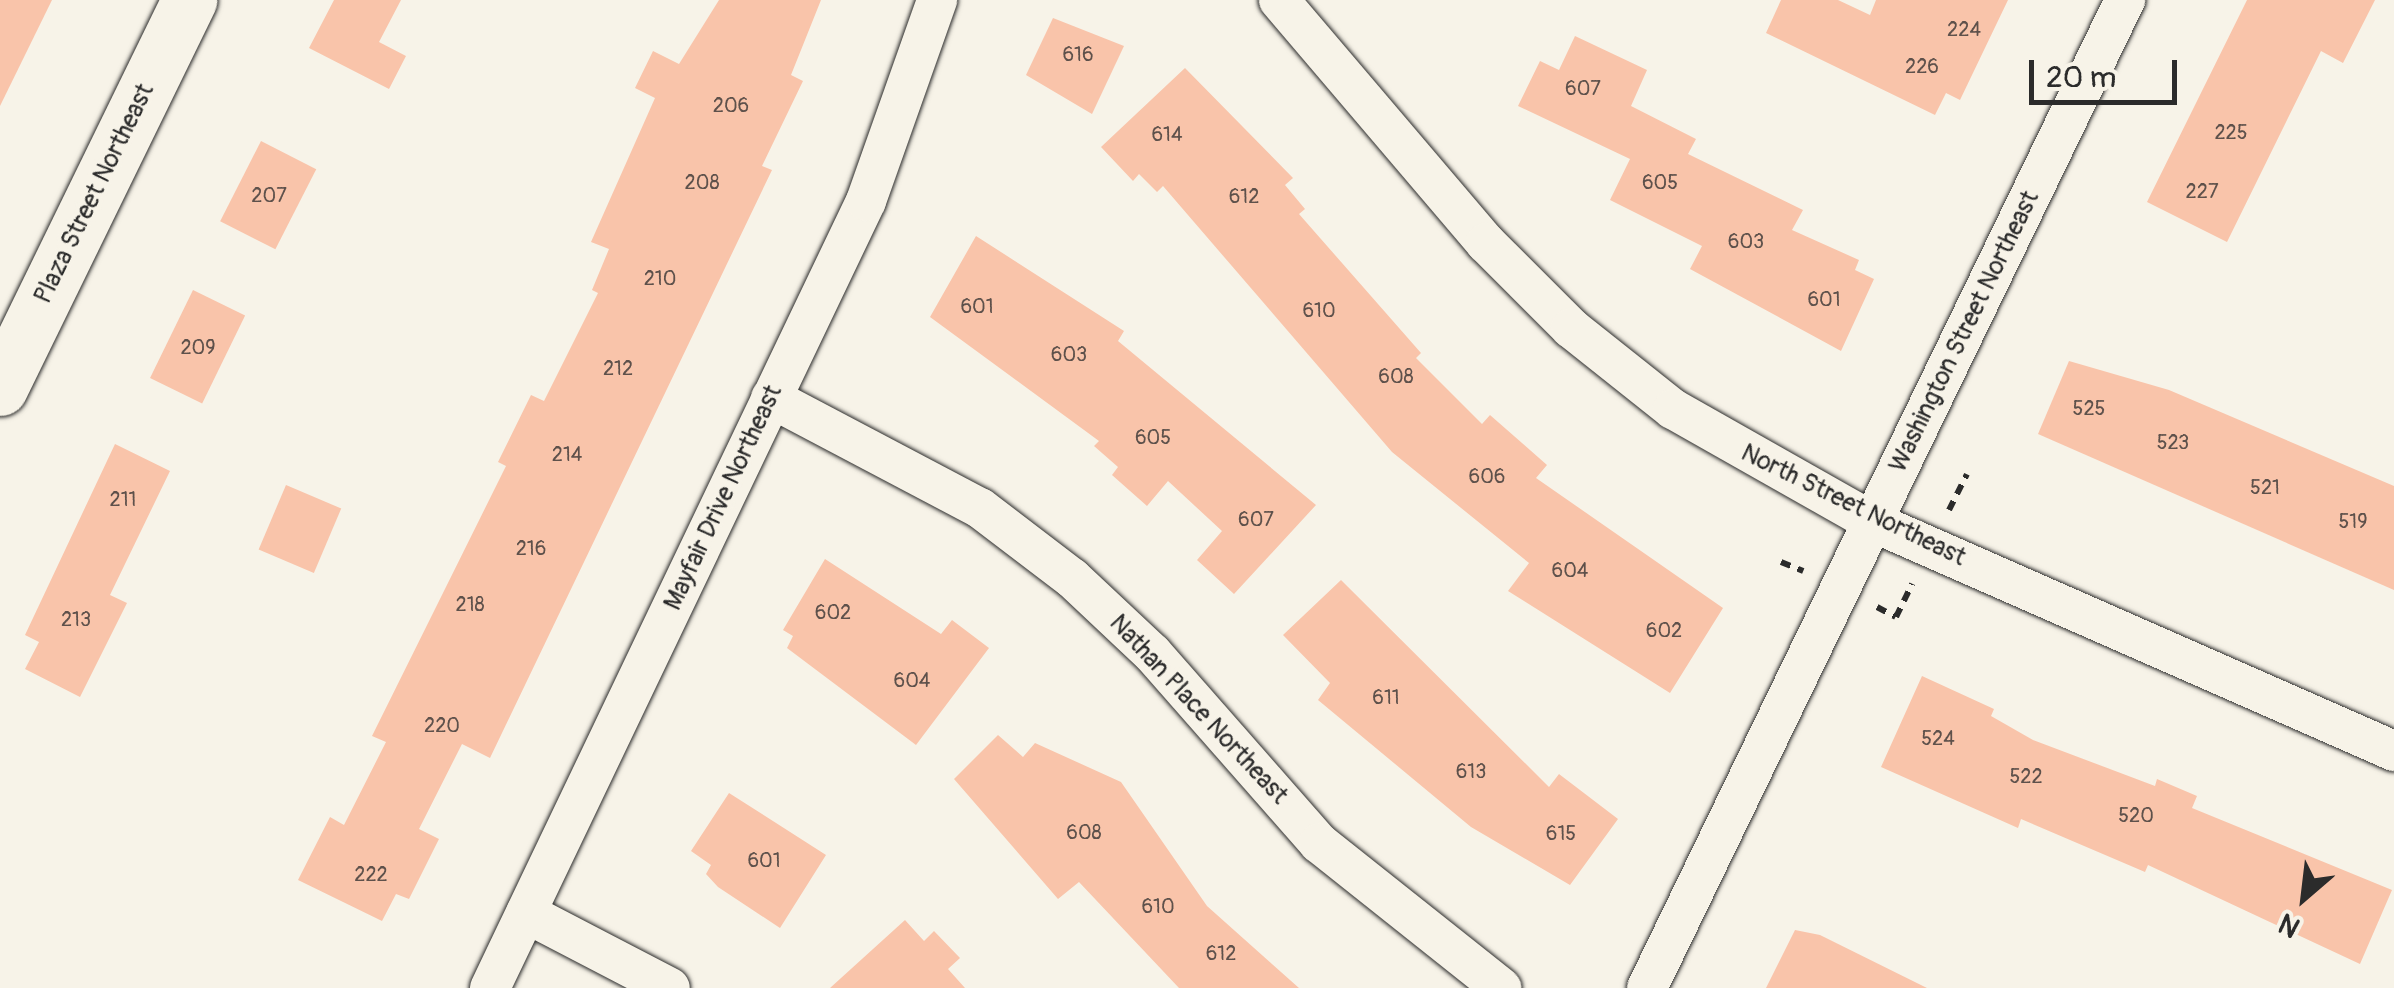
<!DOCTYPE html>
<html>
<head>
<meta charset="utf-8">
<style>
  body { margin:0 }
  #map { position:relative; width:2394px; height:988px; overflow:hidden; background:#f7f3e8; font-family:Pangolin,sans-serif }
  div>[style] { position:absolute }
  .building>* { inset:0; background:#f9c4aa; transform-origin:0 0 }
  .path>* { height:6px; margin-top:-3px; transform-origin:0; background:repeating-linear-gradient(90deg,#2b2b2b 0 10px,transparent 0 18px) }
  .roads { filter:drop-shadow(0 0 2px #2b2b2b) drop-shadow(0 0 2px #2b2b2b) }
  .street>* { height:40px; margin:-20px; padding:0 20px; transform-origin:20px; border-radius:20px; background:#f7f3e8 }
  .secondary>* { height:55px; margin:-27.5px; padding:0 27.5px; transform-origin:27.5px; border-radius:27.5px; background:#f7f3e8 }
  span { translate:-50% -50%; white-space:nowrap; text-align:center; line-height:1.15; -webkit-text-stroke:8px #f7f3e8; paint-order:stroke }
  .number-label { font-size:20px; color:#5e514b }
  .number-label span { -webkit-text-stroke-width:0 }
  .street-label { font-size:25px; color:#2b2b2b }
  .north { position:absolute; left:2254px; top:848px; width:100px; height:100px; -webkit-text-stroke:8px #f7f3e8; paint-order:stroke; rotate:208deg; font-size:28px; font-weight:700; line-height:40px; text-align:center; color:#2b2b2b }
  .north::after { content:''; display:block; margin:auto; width:35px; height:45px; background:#2b2b2b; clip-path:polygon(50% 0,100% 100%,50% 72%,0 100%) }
  .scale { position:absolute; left:2029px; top:60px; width:148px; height:45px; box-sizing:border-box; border:5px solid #2b2b2b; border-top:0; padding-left:12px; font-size:30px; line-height:35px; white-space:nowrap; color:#2b2b2b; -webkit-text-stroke:8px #f7f3e8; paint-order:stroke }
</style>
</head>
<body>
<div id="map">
  <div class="building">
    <div style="clip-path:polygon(0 0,52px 0,0 106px)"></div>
    <div style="clip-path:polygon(334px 0,401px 0,379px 42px,406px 56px,389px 89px,309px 48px)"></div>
    <div style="clip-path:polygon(719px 0,821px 0,791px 75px,803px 81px,762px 166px,772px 170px,490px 758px,462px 744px,419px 829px,439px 839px,409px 899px,396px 894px,382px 921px,298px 880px,330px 817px,344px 825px,386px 742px,372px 736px,506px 466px,498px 462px,531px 395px,544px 401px,598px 293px,592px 290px,609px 249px,591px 242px,655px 98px,635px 88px,653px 51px,679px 64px)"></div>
    <div style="clip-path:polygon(1781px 0,1838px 0,1870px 15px,1876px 0,2008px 0,1960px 100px,1946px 93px,1935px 115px,1766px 33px)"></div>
    <div style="clip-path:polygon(2247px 0,2375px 0,2343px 63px,2321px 51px,2227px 242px,2147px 202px)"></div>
    <div style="clip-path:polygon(1053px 18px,1124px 46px,1092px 114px,1026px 75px)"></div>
    <div style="clip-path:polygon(1575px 36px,1647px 70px,1631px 106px,1696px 139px,1688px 154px,1803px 210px,1792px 230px,1859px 260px,1855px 270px,1874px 279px,1841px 351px,1690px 269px,1702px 246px,1610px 200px,1630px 159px,1518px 106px,1540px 61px,1559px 70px)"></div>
    <div style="clip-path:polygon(1185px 68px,1293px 178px,1285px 185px,1305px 209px,1299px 214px,1421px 353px,1416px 358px,1482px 424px,1490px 415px,1547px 465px,1536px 478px,1723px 608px,1670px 693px,1508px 591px,1529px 563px,1392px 452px,1163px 186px,1157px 192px,1139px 174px,1133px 181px,1101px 147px)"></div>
    <div style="left:261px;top:141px;width:62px;height:90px;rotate:27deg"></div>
    <div style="clip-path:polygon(976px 236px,1124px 331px,1118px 341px,1316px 505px,1234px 594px,1197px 560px,1222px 531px,1168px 481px,1147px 506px,1112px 475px,1118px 467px,1094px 446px,1099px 441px,930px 317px)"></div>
    <div style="left:193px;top:290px;width:58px;height:98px;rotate:26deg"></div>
    <div style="clip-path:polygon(2069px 361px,2169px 390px,2394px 486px,2394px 590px,2038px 434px)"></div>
    <div style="clip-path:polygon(115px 444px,170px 471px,110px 595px,127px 603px,80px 697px,25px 669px,39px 642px,25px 635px)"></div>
    <div style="left:286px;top:485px;width:60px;height:70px;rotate:23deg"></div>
    <div style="clip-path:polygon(825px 559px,941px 634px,952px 620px,989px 648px,916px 745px,787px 648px,793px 636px,783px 630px)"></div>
    <div style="clip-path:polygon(1341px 580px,1549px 787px,1559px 774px,1618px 819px,1570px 885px,1471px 827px,1318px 700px,1330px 683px,1283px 635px)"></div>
    <div style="clip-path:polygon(1922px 676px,1994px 709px,1991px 716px,2033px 740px,2155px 786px,2157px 779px,2197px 796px,2192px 808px,2392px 890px,2360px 964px,2148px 865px,2145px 872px,2021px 819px,2018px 828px,1881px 767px)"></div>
    <div style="clip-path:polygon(998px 735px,1023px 757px,1035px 743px,1121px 782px,1207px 906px,1299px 988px,1179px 988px,1079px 882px,1058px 899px,954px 779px)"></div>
    <div style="clip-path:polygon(729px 793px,826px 855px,780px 928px,718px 887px,706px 874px,711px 865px,691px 851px)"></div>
    <div style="clip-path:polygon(905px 920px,924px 941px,934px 931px,960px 958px,948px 969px,965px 988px,830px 988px)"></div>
    <div style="clip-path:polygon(1795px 930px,1820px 935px,1927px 988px,1766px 988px)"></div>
  </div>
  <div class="path">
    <div style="left:1949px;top:510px;width:40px;rotate:-63.4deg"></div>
    <div style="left:1781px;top:562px;width:24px;rotate:22deg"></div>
    <div style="left:1877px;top:607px;width:21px;rotate:28deg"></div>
    <div style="left:1896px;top:617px;width:37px;rotate:-64deg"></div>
  </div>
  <div class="roads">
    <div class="street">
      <div style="left:1279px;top:0;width:319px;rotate:49.6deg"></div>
      <div style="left:1486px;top:243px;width:120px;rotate:45deg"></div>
      <div style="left:1571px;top:328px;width:130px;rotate:38.5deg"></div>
      <div style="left:1673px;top:409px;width:230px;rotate:29.5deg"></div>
      <div style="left:1873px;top:522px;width:569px;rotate:23.73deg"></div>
      <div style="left:771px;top:398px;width:236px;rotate:27.8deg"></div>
      <div style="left:980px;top:508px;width:116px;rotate:37.3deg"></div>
      <div style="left:1072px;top:578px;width:110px;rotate:43.2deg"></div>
      <div style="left:1152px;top:653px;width:253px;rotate:48.7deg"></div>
      <div style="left:1319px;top:843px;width:233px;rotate:38.5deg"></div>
      <div style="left:526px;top:913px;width:162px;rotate:27.5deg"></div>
      <div style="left:490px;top:988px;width:872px;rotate:-64.46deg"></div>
      <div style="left:866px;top:201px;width:213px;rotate:-70.5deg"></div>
      <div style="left:1647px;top:988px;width:1098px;rotate:-64.18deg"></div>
    </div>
    <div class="secondary">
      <div style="left:0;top:388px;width:432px;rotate:-64deg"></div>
    </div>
  </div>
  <div class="number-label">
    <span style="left:1964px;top:29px">224</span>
    <span style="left:1078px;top:54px">616</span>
    <span style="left:1922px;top:66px">226</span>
    <span style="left:1583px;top:88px">607</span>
    <span style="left:731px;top:105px">206</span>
    <span style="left:2231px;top:132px">225</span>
    <span style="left:1167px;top:134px">614</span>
    <span style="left:702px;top:182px">208</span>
    <span style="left:1660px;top:182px">605</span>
    <span style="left:2202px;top:191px">227</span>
    <span style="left:269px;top:195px">207</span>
    <span style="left:1244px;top:196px">612</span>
    <span style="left:1746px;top:241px">603</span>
    <span style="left:660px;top:278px">210</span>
    <span style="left:1824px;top:299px">601</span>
    <span style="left:977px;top:306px">601</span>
    <span style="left:1319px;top:310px">610</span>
    <span style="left:198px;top:347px">209</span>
    <span style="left:1069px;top:354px">603</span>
    <span style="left:618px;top:368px">212</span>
    <span style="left:1396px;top:376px">608</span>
    <span style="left:2089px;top:408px">525</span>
    <span style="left:1153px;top:437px">605</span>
    <span style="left:2173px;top:442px">523</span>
    <span style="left:567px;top:454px">214</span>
    <span style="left:1487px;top:476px">606</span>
    <span style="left:2265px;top:487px">521</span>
    <span style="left:123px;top:499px">211</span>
    <span style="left:1256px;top:519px">607</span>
    <span style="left:2353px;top:521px">519</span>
    <span style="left:531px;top:548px">216</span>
    <span style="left:1570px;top:570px">604</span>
    <span style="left:470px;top:604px">218</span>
    <span style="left:833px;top:612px">602</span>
    <span style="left:76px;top:619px">213</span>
    <span style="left:1664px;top:630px">602</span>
    <span style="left:912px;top:680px">604</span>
    <span style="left:1386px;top:697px">611</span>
    <span style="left:442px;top:725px">220</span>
    <span style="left:1938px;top:738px">524</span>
    <span style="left:1471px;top:771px">613</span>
    <span style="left:2026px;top:776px">522</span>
    <span style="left:2136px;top:815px">520</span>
    <span style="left:1084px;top:832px">608</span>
    <span style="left:1561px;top:833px">615</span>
    <span style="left:764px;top:860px">601</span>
    <span style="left:371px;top:874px">222</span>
    <span style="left:1158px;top:906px">610</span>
    <span style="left:1221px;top:953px">612</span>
  </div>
  <div class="street-label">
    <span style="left:95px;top:194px;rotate:-64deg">Plaza Street Northeast</span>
    <span style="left:1965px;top:332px;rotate:-64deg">Washington Street Northeast</span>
    <span style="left:724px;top:498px;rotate:-65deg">Mayfair Drive Northeast</span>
    <span style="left:1853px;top:506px;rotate:26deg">North Street Northeast</span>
    <span style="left:1198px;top:710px;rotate:47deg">Nathan Place Northeast</span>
  </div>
  <div class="north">N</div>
  <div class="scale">20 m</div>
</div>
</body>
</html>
